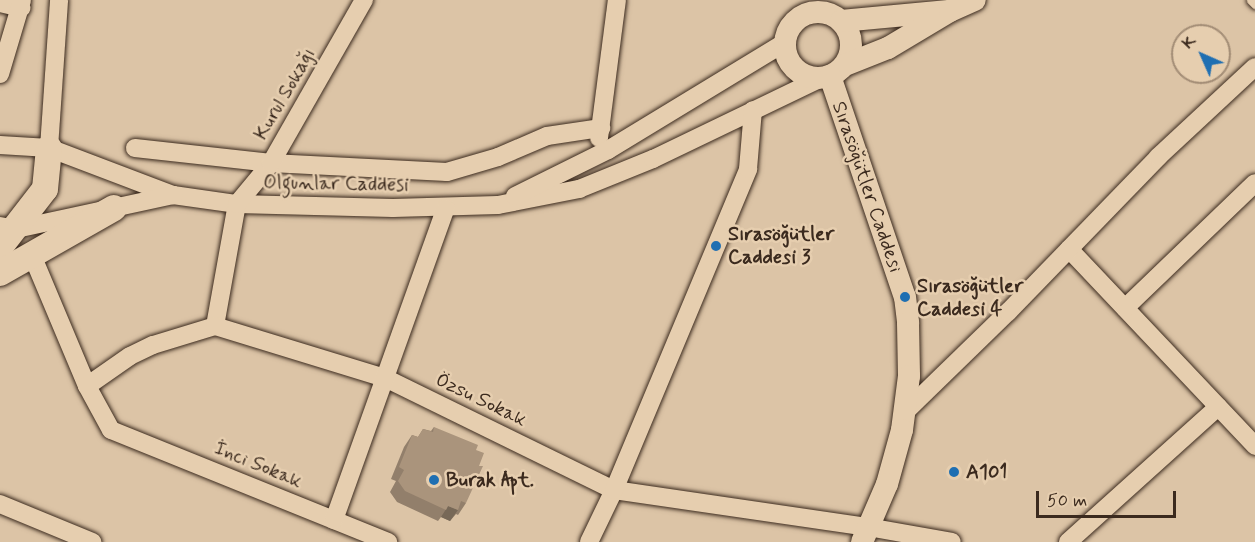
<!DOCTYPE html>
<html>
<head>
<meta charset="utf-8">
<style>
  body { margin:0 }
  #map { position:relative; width:1255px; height:542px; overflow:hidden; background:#dcc4a6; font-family:Mynerve,sans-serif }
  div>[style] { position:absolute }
  .roads { filter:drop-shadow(0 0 2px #3b2a1e) drop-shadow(0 0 2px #3b2a1e) }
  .service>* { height:9px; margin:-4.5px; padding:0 4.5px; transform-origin:4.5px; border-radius:4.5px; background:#e6ceaf }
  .minor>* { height:18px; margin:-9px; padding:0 9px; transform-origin:9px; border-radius:9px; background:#e6ceaf }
  .tertiary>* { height:22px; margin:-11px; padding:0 11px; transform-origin:11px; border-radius:11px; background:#e6ceaf }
  .tertiary>.ring { margin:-11px; padding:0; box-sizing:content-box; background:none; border:22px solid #e6ceaf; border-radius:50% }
  .secondary>* { height:26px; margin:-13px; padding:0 13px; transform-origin:13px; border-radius:13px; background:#e6ceaf }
  .wall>* { inset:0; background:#927f6b }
  .shaded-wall>* { inset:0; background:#776857 }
  .building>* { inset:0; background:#aa947c }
  .dots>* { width:16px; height:16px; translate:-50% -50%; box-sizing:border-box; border:3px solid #e6ceaf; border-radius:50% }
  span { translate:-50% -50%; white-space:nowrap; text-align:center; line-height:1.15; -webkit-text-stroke:5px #e6ceaf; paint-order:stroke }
  .street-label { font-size:20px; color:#3b2a1e }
  .poi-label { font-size:20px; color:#3b2a1e; font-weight:700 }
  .left { translate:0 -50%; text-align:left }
  .north { position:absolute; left:1171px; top:24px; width:60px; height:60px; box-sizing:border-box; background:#e6ceaf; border:2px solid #a28c75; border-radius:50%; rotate:315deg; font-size:16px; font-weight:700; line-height:24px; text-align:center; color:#3b2a1e }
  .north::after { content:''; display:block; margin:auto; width:21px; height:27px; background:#1f6fb2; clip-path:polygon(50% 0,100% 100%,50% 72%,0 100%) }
  .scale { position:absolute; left:1036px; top:491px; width:140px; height:27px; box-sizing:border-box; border:3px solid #3b2a1e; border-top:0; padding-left:8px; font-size:18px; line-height:21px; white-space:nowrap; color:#3b2a1e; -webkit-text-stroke:4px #e6ceaf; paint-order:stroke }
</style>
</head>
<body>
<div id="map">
  <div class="roads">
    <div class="service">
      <div style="left:1251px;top:0;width:6px;rotate:45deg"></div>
    </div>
    <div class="minor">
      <div style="left:0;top:3px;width:22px;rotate:13deg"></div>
      <div style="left:0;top:74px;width:77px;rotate:-73.4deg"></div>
      <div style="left:599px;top:138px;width:139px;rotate:-82.6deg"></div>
      <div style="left:0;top:145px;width:49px;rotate:3.5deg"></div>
      <div style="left:49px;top:148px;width:133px;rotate:20.8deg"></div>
      <div style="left:173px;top:195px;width:65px;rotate:8deg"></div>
      <div style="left:237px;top:204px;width:156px;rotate:1.5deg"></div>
      <div style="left:393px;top:208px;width:105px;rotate:-1.6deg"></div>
      <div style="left:498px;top:205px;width:83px;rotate:-11.2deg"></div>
      <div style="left:579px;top:189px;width:80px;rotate:-22.1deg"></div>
      <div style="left:653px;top:159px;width:187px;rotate:-25.7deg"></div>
      <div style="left:49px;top:148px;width:148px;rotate:-86.1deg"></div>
      <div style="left:135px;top:148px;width:137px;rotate:6.3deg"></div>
      <div style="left:271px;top:163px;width:176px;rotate:2.9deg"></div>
      <div style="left:447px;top:172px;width:53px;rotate:-16.4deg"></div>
      <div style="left:498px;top:157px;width:53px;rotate:-23.2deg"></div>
      <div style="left:547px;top:136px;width:55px;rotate:-8.4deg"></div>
      <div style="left:515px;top:196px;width:104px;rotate:-26.3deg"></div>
      <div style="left:608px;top:150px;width:206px;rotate:-31.3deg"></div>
      <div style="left:0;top:226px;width:16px;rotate:11deg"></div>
      <div style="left:16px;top:229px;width:161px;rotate:-12.2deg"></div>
      <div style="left:1069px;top:249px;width:271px;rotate:46.6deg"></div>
      <div style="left:32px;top:255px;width:142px;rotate:67.2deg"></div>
      <div style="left:87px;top:386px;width:50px;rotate:61.4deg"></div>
      <div style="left:111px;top:430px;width:299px;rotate:22deg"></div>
      <div style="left:1125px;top:308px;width:180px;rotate:-43.9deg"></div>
      <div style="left:215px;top:326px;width:124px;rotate:-79.8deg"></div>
      <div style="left:237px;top:204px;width:53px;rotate:-50.3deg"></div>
      <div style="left:271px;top:163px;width:188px;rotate:-60.3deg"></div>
      <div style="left:87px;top:386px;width:52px;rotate:-34.9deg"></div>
      <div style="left:130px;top:356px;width:25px;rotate:-26deg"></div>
      <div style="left:153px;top:345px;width:65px;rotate:-17deg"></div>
      <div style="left:215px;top:326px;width:178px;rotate:17deg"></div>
      <div style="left:385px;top:378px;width:255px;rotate:26.1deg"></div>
      <div style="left:614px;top:490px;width:257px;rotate:8.3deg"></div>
      <div style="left:868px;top:527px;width:85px;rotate:10.1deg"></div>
      <div style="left:905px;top:412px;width:144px;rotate:-44.2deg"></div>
      <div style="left:1008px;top:312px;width:216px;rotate:-45.9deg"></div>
      <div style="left:1158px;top:157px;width:132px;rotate:-42.9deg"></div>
      <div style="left:0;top:504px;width:100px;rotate:22.4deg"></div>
      <div style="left:334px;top:520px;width:331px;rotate:-70.3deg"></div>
      <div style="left:589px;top:542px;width:58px;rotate:-64.3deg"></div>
      <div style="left:614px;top:490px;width:348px;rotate:-67.3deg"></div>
      <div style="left:748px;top:169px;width:59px;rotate:-85.2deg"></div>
      <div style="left:1068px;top:542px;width:202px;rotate:-42deg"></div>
    </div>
    <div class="tertiary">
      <div class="ring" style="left:785px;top:12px;width:44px;height:44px"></div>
      <div style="left:841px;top:21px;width:108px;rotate:-5.3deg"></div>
      <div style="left:845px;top:65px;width:46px;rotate:-21.6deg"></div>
      <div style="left:888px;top:48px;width:72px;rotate:-30.8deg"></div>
      <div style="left:950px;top:11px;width:27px;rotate:-24deg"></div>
      <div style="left:830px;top:76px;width:233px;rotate:71.3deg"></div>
      <div style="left:905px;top:297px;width:26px;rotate:83deg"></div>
      <div style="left:908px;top:323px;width:53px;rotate:88.9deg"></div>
      <div style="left:909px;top:376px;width:54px;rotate:97.4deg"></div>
      <div style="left:902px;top:430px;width:56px;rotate:105.5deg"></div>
      <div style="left:887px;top:484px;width:63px;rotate:113.3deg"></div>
    </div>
    <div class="secondary">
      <div style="left:0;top:247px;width:73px;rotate:-52.2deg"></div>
      <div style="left:45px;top:189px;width:41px;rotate:-84.4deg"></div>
      <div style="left:0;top:273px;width:131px;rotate:-29.7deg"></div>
    </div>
  </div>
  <div class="wall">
    <div style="clip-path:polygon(434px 427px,466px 503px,458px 515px,456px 514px,450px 521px,441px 517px,438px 521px,397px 502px,390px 492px,396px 481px,391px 479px,404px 447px,412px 435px,418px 437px,423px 429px,431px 431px)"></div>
  </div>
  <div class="shaded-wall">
    <div style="clip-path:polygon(448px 506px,458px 510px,450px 521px,441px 517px)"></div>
  </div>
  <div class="building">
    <div style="clip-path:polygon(434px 427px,478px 445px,476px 450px,484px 453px,479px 466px,483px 466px,466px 503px,461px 501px,458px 510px,448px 506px,446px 510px,405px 491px,398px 481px,404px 470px,399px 467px,412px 435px,418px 437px,423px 429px,433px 432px)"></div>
  </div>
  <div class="dots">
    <div style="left:716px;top:246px;background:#1f6fb2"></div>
    <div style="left:905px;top:297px;background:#1f6fb2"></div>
    <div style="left:954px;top:472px;background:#1f6fb2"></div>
    <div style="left:434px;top:480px;background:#1f6fb2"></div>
  </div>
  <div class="street-label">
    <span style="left:285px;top:94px;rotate:-60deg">Kurul Sokağı</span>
    <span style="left:336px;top:184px;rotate:1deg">Olgunlar Caddesi</span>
    <span style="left:867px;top:187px;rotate:71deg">Sırasöğütler Caddesi</span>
    <span style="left:481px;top:400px;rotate:26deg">Özsu Sokak</span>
    <span style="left:258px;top:465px;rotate:22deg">İnci Sokak</span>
  </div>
  <div class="poi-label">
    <span class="left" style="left:728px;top:246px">Sırasöğütler<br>Caddesi 3</span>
    <span class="left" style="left:917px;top:298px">Sırasöğütler<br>Caddesi 4</span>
    <span class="left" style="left:966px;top:472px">A101</span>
    <span class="left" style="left:446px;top:480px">Burak Apt.</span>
  </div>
  <div class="north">K</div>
  <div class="scale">50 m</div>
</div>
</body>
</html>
